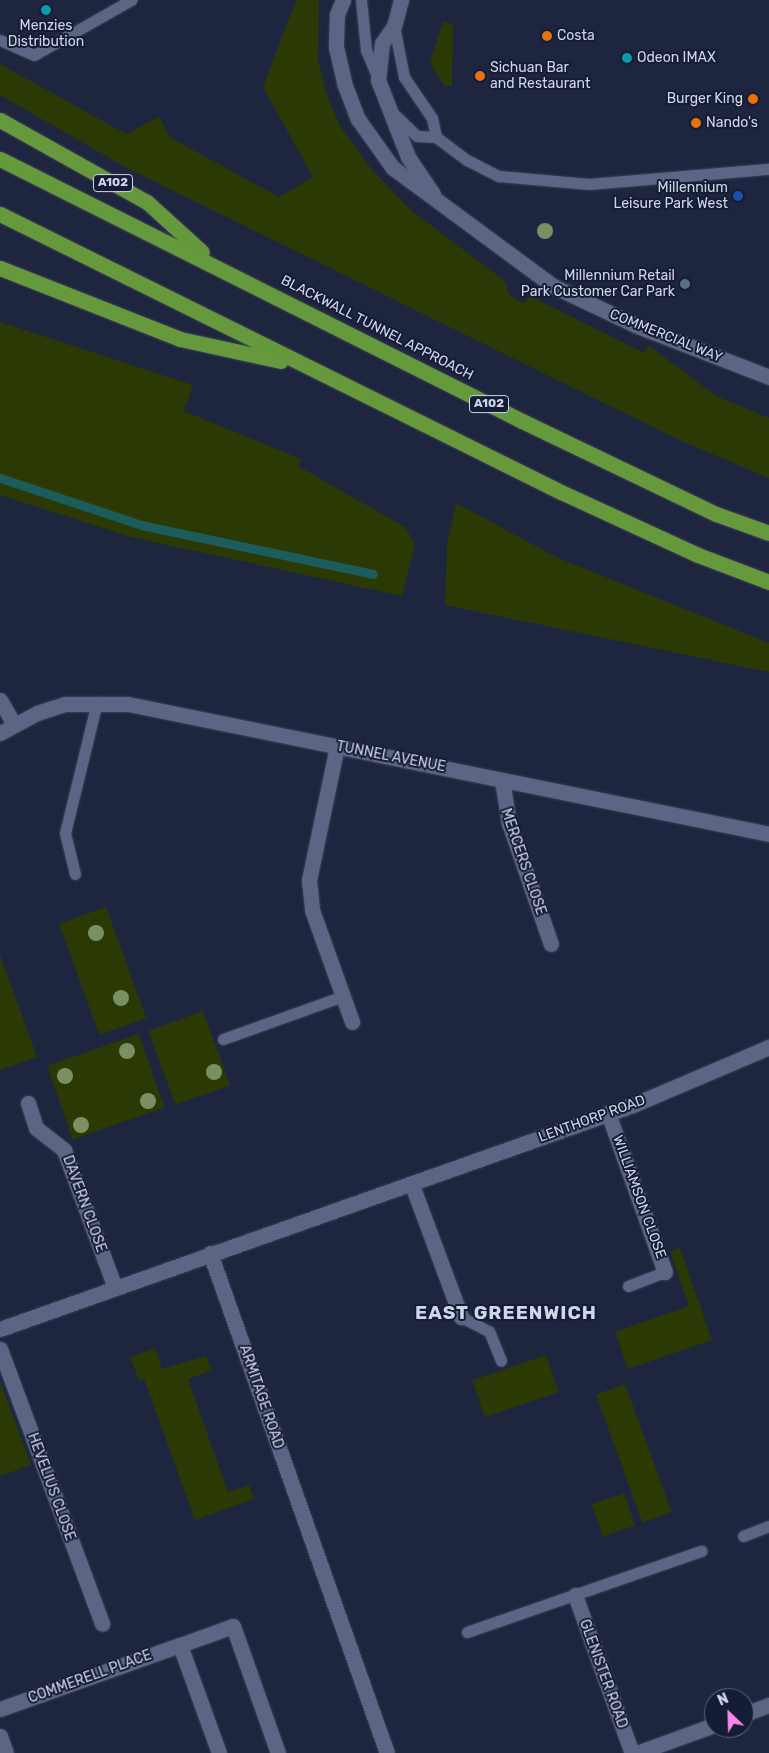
<!DOCTYPE html>
<html>
<head>
<meta charset="utf-8">
<style>
  body { margin:0 }
  #map { position:relative; width:769px; height:1753px; overflow:hidden; background:#1e253f; font-family:Rubik,sans-serif }
  div>[style] { position:absolute }
  .green>* { inset:0; background:#2b3905; transform-origin:0 0 }
  .stream>* { height:9px; margin:-4.5px; padding:0 4.5px; transform-origin:4.5px; border-radius:4.5px; background:#1c5c5d }
  .roads { filter:drop-shadow(0 0 1px #3c4257) drop-shadow(0 0 1px #3c4257) }
  .lane>* { height:11px; margin:-5.5px; padding:0 5.5px; transform-origin:5.5px; border-radius:5.5px; background:#5c6684 }
  .street>* { height:15px; margin:-7.5px; padding:0 7.5px; transform-origin:7.5px; border-radius:7.5px; background:#5c6684 }
  .highway>* { height:15px; margin:-7.5px; padding:0 7.5px; transform-origin:7.5px; border-radius:7.5px; background:#65993b }
  .trees>* { width:16px; height:16px; margin:-8px; border-radius:50%; background:#7a9063 }
  .dots>* { width:14px; height:14px; translate:-50% -50%; box-sizing:border-box; border:2px solid #151c35; border-radius:50% }
  span { translate:-50% -50%; white-space:nowrap; text-align:center; line-height:1.15; -webkit-text-stroke:4px #151c35; paint-order:stroke }
  .shield-label span { padding:1px 4px; background:#151c35; border:1px solid; border-radius:4px; -webkit-text-stroke-width:0 }
  .shield-label { font-size:12px; color:#d0d6e7; font-weight:700 }
  .poi-label { font-size:14px; color:#d0d6e7 }
  .left { translate:0 -50%; text-align:left }
  .right { translate:-100% -50%; text-align:right }
  .street-label { font-size:14px; color:#d0d6e7 }
  .district-label { font-size:19px; color:#d0d6e7; font-weight:700; letter-spacing:1px }
  .north { position:absolute; left:704px; top:1688px; width:50px; height:50px; box-sizing:border-box; background:#151c35; border:1px solid #60667c; border-radius:50%; rotate:336deg; font-size:14px; font-weight:700; line-height:20px; text-align:center; color:#d0d6e7 }
  .north::after { content:''; display:block; margin:auto; width:18px; height:22px; background:#f688ed; clip-path:polygon(50% 0,100% 100%,50% 72%,0 100%) }
</style>
</head>
<body>
<div id="map">
  <div class="green">
    <div style="clip-path:polygon(296px 0,319px 0,318px 61px,326px 92px,340px 126px,372px 170px,412px 211px,505px 281px,509px 295px,524px 303px,530px 296px,644px 353px,648px 345px,716px 396px,769px 418px,769px 478px,677px 439px,123px 166px,0 95px,0 64px,126px 134px,159px 117px,171px 138px,279px 197px,313px 177px,263px 87px)"></div>
    <div style="clip-path:polygon(443px 21px,453px 24px,452px 86px,444px 86px,430px 62px)"></div>
    <div style="clip-path:polygon(0 322px,193px 385px,184px 411px,301px 459px,298px 466px,405px 527px,415px 544px,402px 596px,131px 537px,0 495px)"></div>
    <div style="clip-path:polygon(456px 503px,558px 558px,769px 643px,769px 672px,445px 605px,447px 545px)"></div>
    <div style="left:106px;top:907px;width:118px;height:50px;rotate:70deg"></div>
    <div style="clip-path:polygon(0 955px,37px 1057px,0 1070px)"></div>
    <div style="left:203px;top:1011px;width:79px;height:58px;rotate:70deg"></div>
    <div style="left:139px;top:1034px;width:78px;height:97px;rotate:71deg"></div>
    <div style="clip-path:polygon(680px 1248px,712px 1340px,628px 1369px,615px 1332px,689px 1306px,670px 1251px)"></div>
    <div style="clip-path:polygon(155px 1348px,162px 1369px,206px 1356px,212px 1370px,188px 1379px,228px 1492px,249px 1485px,254px 1499px,195px 1520px,144px 1379px,139px 1380px,130px 1357px)"></div>
    <div style="left:546px;top:1355px;width:39px;height:78px;rotate:71deg"></div>
    <div style="clip-path:polygon(0 1381px,31px 1465px,0 1476px)"></div>
    <div style="left:625px;top:1384px;width:136px;height:31px;rotate:70deg"></div>
    <div style="left:624px;top:1493px;width:34px;height:34px;rotate:71deg"></div>
  </div>
  <div class="stream">
    <div style="left:0;top:478px;width:149px;rotate:18.4deg"></div>
    <div style="left:141px;top:525px;width:237px;rotate:11.9deg"></div>
  </div>
  <div class="roads">
    <div class="lane">
      <div style="left:361px;top:0;width:50px;rotate:84.3deg"></div>
      <div style="left:366px;top:50px;width:30px;rotate:67deg"></div>
      <div style="left:394px;top:26px;width:52px;rotate:78.9deg"></div>
      <div style="left:404px;top:77px;width:50px;rotate:55.7deg"></div>
      <div style="left:432px;top:118px;width:19px;rotate:78deg"></div>
      <div style="left:436px;top:137px;width:39px;rotate:37deg"></div>
      <div style="left:467px;top:160px;width:36px;rotate:27deg"></div>
      <div style="left:499px;top:176px;width:90px;rotate:5.1deg"></div>
      <div style="left:589px;top:184px;width:181px;rotate:-4.8deg"></div>
      <div style="left:0;top:40px;width:37px;rotate:24deg"></div>
      <div style="left:34px;top:55px;width:112px;rotate:-29.6deg"></div>
      <div style="left:393px;top:113px;width:33px;rotate:44deg"></div>
      <div style="left:417px;top:136px;width:19px;rotate:3deg"></div>
      <div style="left:75px;top:874px;width:42px;rotate:-103.7deg"></div>
      <div style="left:65px;top:833px;width:135px;rotate:-76.3deg"></div>
      <div style="left:223px;top:1039px;width:127px;rotate:-19.7deg"></div>
      <div style="left:628px;top:1286px;width:40px;rotate:-21deg"></div>
      <div style="left:461px;top:1317px;width:31px;rotate:27deg"></div>
      <div style="left:489px;top:1331px;width:32px;rotate:68deg"></div>
      <div style="left:743px;top:1536px;width:28px;rotate:-21deg"></div>
      <div style="left:467px;top:1632px;width:248px;rotate:-19.1deg"></div>
    </div>
    <div class="street">
      <div style="left:343px;top:0;width:15px;rotate:113deg"></div>
      <div style="left:337px;top:14px;width:33px;rotate:92deg"></div>
      <div style="left:336px;top:47px;width:37px;rotate:77deg"></div>
      <div style="left:344px;top:83px;width:39px;rotate:69deg"></div>
      <div style="left:358px;top:119px;width:60px;rotate:54.5deg"></div>
      <div style="left:393px;top:168px;width:199px;rotate:36.4deg"></div>
      <div style="left:553px;top:286px;width:91px;rotate:25.4deg"></div>
      <div style="left:635px;top:325px;width:144px;rotate:21.2deg"></div>
      <div style="left:401px;top:0;width:27px;rotate:105deg"></div>
      <div style="left:394px;top:26px;width:21px;rotate:125deg"></div>
      <div style="left:382px;top:43px;width:37px;rotate:96deg"></div>
      <div style="left:378px;top:80px;width:83px;rotate:68.7deg"></div>
      <div style="left:408px;top:157px;width:45px;rotate:56deg"></div>
      <div style="left:0;top:700px;width:28px;rotate:60deg"></div>
      <div style="left:0;top:733px;width:42px;rotate:-28.4deg"></div>
      <div style="left:37px;top:713px;width:29px;rotate:-18deg"></div>
      <div style="left:65px;top:704px;width:63px"></div>
      <div style="left:128px;top:704px;width:654px;rotate:11.46deg"></div>
      <div style="left:337px;top:746px;width:137px;rotate:101.8deg"></div>
      <div style="left:309px;top:880px;width:30px;rotate:84deg"></div>
      <div style="left:312px;top:910px;width:119px;rotate:70.3deg"></div>
      <div style="left:502px;top:780px;width:44px;rotate:80.8deg"></div>
      <div style="left:509px;top:823px;width:128px;rotate:70.9deg"></div>
      <div style="left:28px;top:1103px;width:26px;rotate:72deg"></div>
      <div style="left:36px;top:1128px;width:36px;rotate:38deg"></div>
      <div style="left:64px;top:1150px;width:147px;rotate:69.7deg"></div>
      <div style="left:608px;top:1113px;width:169px;rotate:70.3deg"></div>
      <div style="left:412px;top:1185px;width:141px;rotate:69.6deg"></div>
      <div style="left:210px;top:1253px;width:530px;rotate:70.51deg"></div>
      <div style="left:0;top:1329px;width:671px;rotate:-19.49deg"></div>
      <div style="left:633px;top:1105px;width:148px;rotate:-23.1deg"></div>
      <div style="left:0;top:1349px;width:293px;rotate:69.6deg"></div>
      <div style="left:575px;top:1595px;width:168px;rotate:70.2deg"></div>
      <div style="left:0;top:1709px;width:191px;rotate:-19.6deg"></div>
      <div style="left:744px;top:1714px;width:27px;rotate:-20deg"></div>
      <div style="left:0;top:1736px;width:18px;rotate:71deg"></div>
      <div style="left:219px;top:1753px;width:115px;rotate:-109.9deg"></div>
      <div style="left:180px;top:1645px;width:56px;rotate:-19.7deg"></div>
      <div style="left:233px;top:1626px;width:135px;rotate:70.5deg"></div>
      <div style="left:637px;top:1753px;width:82px;rotate:-20deg"></div>
    </div>
    <div class="highway">
      <div style="left:0;top:120px;width:168px;rotate:29.2deg"></div>
      <div style="left:147px;top:202px;width:74px;rotate:42.3deg"></div>
      <div style="left:0;top:159px;width:584px;rotate:26.65deg"></div>
      <div style="left:522px;top:421px;width:215px;rotate:25.6deg"></div>
      <div style="left:716px;top:514px;width:56px;rotate:19.7deg"></div>
      <div style="left:0;top:214px;width:626px;rotate:26.36deg"></div>
      <div style="left:561px;top:492px;width:151px;rotate:24.7deg"></div>
      <div style="left:698px;top:555px;width:76px;rotate:20.8deg"></div>
      <div style="left:0;top:268px;width:193px;rotate:21.5deg"></div>
      <div style="left:180px;top:339px;width:103px;rotate:12.3deg"></div>
    </div>
  </div>
  <div class="trees">
    <div style="left:545px;top:231px"></div>
    <div style="left:96px;top:933px"></div>
    <div style="left:121px;top:998px"></div>
    <div style="left:127px;top:1051px"></div>
    <div style="left:214px;top:1072px"></div>
    <div style="left:65px;top:1076px"></div>
    <div style="left:148px;top:1101px"></div>
    <div style="left:81px;top:1125px"></div>
  </div>
  <div class="dots">
    <div style="left:46px;top:10px;background:#0f9aa8"></div>
    <div style="left:547px;top:36px;background:#e8710a"></div>
    <div style="left:627px;top:58px;background:#0f9aa8"></div>
    <div style="left:480px;top:76px;background:#e8710a"></div>
    <div style="left:753px;top:99px;background:#e8710a"></div>
    <div style="left:696px;top:123px;background:#e8710a"></div>
    <div style="left:738px;top:196px;background:#1a4fb4"></div>
    <div style="left:685px;top:284px;background:#5c6f8a"></div>
  </div>
  <div class="shield-label">
    <span style="left:113px;top:183px">A102</span>
    <span style="left:489px;top:404px">A102</span>
  </div>
  <div class="poi-label">
    <span style="left:46px;top:34px">Menzies<br>Distribution</span>
    <span class="left" style="left:557px;top:36px">Costa</span>
    <span class="left" style="left:637px;top:58px">Odeon IMAX</span>
    <span class="left" style="left:490px;top:76px">Sichuan Bar<br>and Restaurant</span>
    <span class="right" style="left:743px;top:99px">Burger King</span>
    <span class="left" style="left:706px;top:123px">Nando's</span>
    <span class="right" style="left:728px;top:196px">Millennium<br>Leisure Park West</span>
    <span class="right" style="left:675px;top:284px">Millennium Retail<br>Park Customer Car Park</span>
  </div>
  <div class="street-label">
    <span style="left:377px;top:328px;rotate:27deg">BLACKWALL TUNNEL APPROACH</span>
    <span style="left:666px;top:336px;rotate:22deg">COMMERCIAL WAY</span>
    <span style="left:391px;top:757px;rotate:11deg">TUNNEL AVENUE</span>
    <span style="left:523px;top:862px;rotate:71deg">MERCERS CLOSE</span>
    <span style="left:592px;top:1119px;rotate:-20deg">LENTHORP ROAD</span>
    <span style="left:639px;top:1197px;rotate:70deg">WILLIAMSON CLOSE</span>
    <span style="left:84px;top:1204px;rotate:70deg">DAVERN CLOSE</span>
    <span style="left:261px;top:1397px;rotate:71deg">ARMITAGE ROAD</span>
    <span style="left:51px;top:1487px;rotate:70deg">HEVELIUS CLOSE</span>
    <span style="left:603px;top:1674px;rotate:70deg">GLENISTER ROAD</span>
    <span style="left:90px;top:1677px;rotate:-20deg">COMMERELL PLACE</span>
  </div>
  <div class="district-label">
    <span style="left:506px;top:1313px">EAST GREENWICH</span>
  </div>
  <div class="north">N</div>
</div>
</body>
</html>
